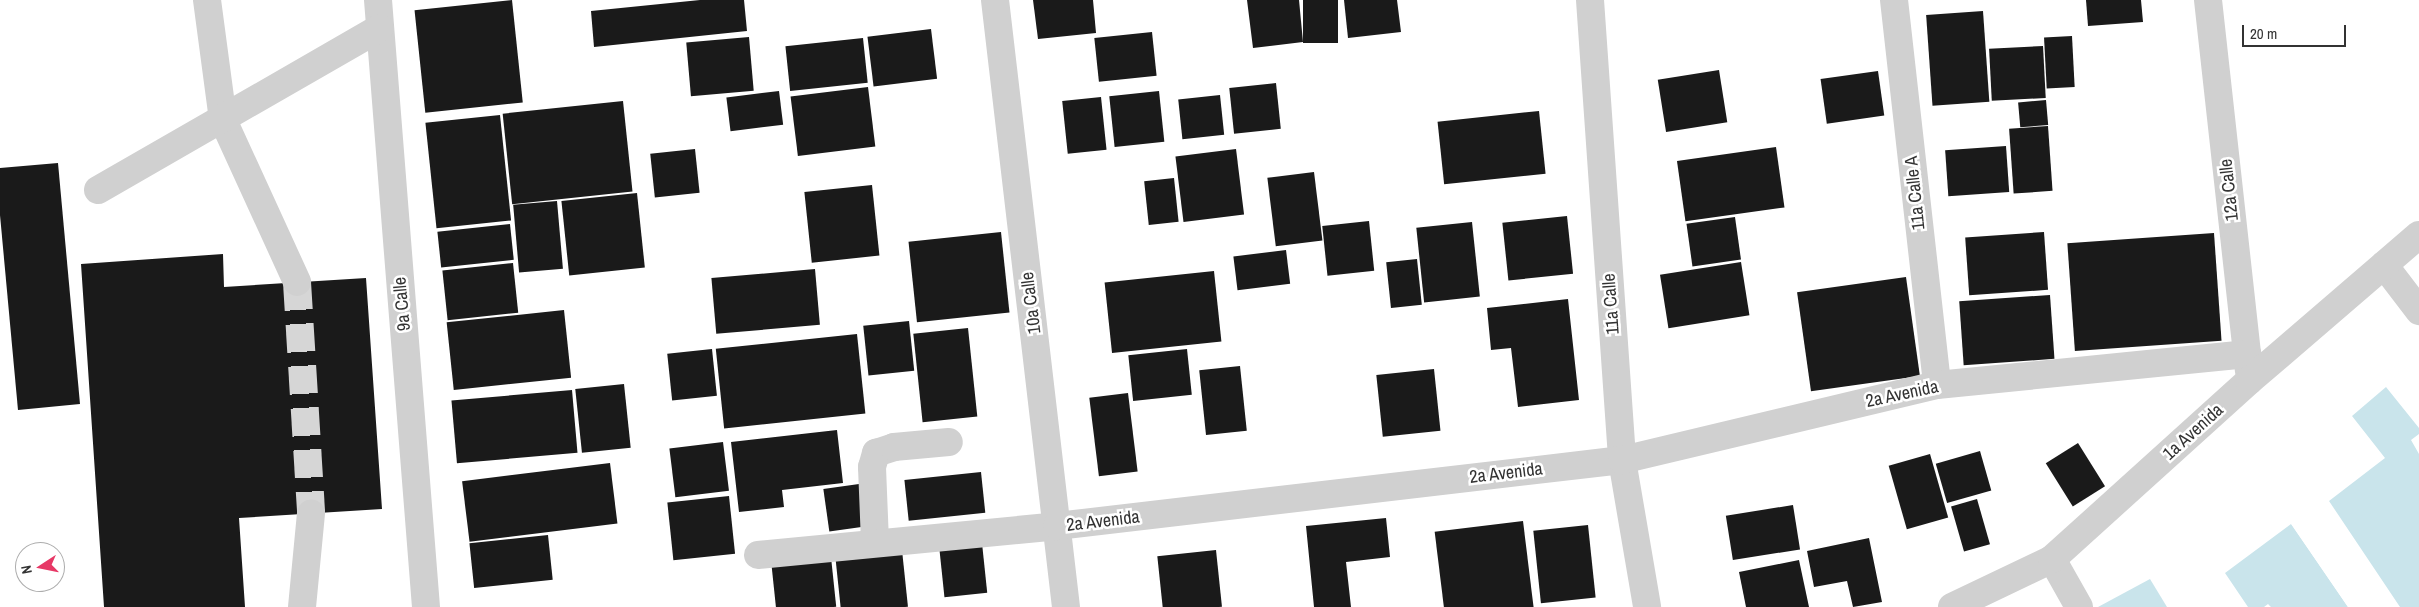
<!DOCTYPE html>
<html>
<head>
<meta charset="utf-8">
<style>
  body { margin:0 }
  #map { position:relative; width:2419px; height:607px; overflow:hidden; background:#fff; font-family:"Archivo Narrow",sans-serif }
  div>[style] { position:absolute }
  .water>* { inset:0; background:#c9e4eb }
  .pier>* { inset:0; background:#fff }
  .building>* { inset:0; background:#1a1a1a; transform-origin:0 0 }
  .minor-tunnel>* { height:28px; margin-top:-14px; transform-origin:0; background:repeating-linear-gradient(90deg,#d6d6d6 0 28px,transparent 0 42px) }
  .minor>* { height:28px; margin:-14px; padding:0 14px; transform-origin:14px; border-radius:14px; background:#d0d0d0 }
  span { translate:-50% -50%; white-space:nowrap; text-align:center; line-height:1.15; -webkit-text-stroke:5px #fff; paint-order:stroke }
  .street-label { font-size:18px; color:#333 }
  .north { position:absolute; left:15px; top:542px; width:50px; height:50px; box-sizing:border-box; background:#fff; border:1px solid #adadad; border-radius:50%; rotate:259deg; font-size:14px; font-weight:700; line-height:20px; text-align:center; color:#333 }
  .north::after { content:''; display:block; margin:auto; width:18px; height:22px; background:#e73866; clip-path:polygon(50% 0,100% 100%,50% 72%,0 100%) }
  .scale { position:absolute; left:2242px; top:25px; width:104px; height:22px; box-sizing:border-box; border:2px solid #333; border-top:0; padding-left:6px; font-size:15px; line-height:18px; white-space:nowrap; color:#333; -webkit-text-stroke:4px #fff; paint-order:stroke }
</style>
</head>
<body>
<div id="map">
  <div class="water">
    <div style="clip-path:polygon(2386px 387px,2419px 428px,2419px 434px,2411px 440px,2419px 454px,2419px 607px,2400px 607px,2329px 501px,2385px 458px,2352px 416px)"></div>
    <div style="clip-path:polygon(2291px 524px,2348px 607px,2271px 607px,2268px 604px,2264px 607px,2248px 607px,2225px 573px)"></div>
    <div style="clip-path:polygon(2150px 579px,2167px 607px,2098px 607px)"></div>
  </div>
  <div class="pier">
    <div style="clip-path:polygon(2290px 522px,2293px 523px,2350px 607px,2348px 607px)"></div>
  </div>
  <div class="building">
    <div style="left:512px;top:0;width:103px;height:98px;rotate:84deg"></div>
    <div style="clip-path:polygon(700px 0,744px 0,747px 31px,594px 47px,591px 11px)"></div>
    <div style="clip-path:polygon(1033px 0,1093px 0,1096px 33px,1038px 39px)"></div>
    <div style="clip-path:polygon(1247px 0,1299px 0,1303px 42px,1253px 48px)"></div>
    <div style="left:1303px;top:0;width:35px;height:43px"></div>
    <div style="clip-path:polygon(1344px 0,1397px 0,1401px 32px,1348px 38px)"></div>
    <div style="clip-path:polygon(2086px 0,2141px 0,2143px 22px,2088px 26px)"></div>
    <div style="left:1983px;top:11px;width:91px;height:57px;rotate:86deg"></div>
    <div style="left:931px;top:29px;width:50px;height:64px;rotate:83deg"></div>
    <div style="left:1152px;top:32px;width:44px;height:58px;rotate:84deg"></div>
    <div style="left:2072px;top:36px;width:51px;height:28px;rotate:87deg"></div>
    <div style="left:749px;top:37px;width:54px;height:63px;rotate:85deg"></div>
    <div style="left:863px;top:38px;width:45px;height:78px;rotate:84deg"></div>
    <div style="left:2043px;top:46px;width:52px;height:54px;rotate:87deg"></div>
    <div style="left:1719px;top:70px;width:53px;height:62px;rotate:81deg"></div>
    <div style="left:1878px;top:71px;width:45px;height:58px;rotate:82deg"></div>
    <div style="left:1276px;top:83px;width:46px;height:47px;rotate:84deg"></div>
    <div style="left:868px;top:87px;width:60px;height:78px;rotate:83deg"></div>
    <div style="left:779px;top:91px;width:34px;height:53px;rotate:83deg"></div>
    <div style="left:1159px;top:91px;width:51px;height:50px;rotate:84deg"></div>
    <div style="left:1220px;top:95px;width:40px;height:42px;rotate:84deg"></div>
    <div style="left:1101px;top:97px;width:53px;height:39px;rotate:84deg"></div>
    <div style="left:2046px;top:100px;width:25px;height:28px;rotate:85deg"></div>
    <div style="left:623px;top:101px;width:91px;height:121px;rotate:84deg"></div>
    <div style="left:1539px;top:111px;width:63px;height:102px;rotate:84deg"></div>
    <div style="left:500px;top:115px;width:106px;height:75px;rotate:84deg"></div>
    <div style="left:2048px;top:126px;width:65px;height:39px;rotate:86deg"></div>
    <div style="left:2006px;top:146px;width:46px;height:61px;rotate:86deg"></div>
    <div style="left:1776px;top:147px;width:61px;height:100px;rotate:82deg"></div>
    <div style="left:695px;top:149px;width:44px;height:45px;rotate:84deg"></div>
    <div style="left:1236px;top:149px;width:66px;height:61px;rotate:83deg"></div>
    <div style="clip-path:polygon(58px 163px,80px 404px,18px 410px,0 215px,0 168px)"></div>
    <div style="left:1314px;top:172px;width:69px;height:47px;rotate:83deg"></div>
    <div style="left:1174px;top:178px;width:44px;height:30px;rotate:84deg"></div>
    <div style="left:872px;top:185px;width:71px;height:68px;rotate:84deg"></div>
    <div style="left:637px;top:193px;width:75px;height:76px;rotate:84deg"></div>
    <div style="left:557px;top:201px;width:68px;height:44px;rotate:85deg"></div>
    <div style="left:1567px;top:216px;width:58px;height:65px;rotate:84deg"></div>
    <div style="left:1735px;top:217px;width:43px;height:49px;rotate:82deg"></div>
    <div style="left:1369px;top:221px;width:50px;height:47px;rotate:84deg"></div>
    <div style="left:1472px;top:222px;width:75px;height:56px;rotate:84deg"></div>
    <div style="left:510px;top:224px;width:36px;height:73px;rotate:84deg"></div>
    <div style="left:1001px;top:232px;width:81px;height:93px;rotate:84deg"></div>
    <div style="left:2044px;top:232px;width:58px;height:79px;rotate:86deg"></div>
    <div style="left:2214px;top:233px;width:108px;height:147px;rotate:86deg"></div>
    <div style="left:1286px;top:250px;width:34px;height:53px;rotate:83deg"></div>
    <div style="clip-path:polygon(223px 254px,224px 287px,366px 278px,382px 509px,239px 518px,245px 607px,104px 607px,81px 264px)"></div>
    <div style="left:1417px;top:259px;width:46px;height:31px;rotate:84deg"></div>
    <div style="left:1741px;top:262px;width:54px;height:82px;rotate:81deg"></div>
    <div style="left:513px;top:263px;width:50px;height:71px;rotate:84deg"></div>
    <div style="left:815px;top:269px;width:56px;height:104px;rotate:85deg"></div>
    <div style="left:1214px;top:271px;width:71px;height:110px;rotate:84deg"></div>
    <div style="left:1906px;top:277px;width:100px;height:110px;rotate:82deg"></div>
    <div style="left:2050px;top:295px;width:64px;height:91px;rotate:86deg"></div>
    <div style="clip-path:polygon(1568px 299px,1579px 400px,1518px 407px,1511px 348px,1491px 350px,1487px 308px)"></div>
    <div style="left:564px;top:310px;width:68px;height:118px;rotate:84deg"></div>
    <div style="left:909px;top:321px;width:50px;height:46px;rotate:84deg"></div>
    <div style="left:968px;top:328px;width:89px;height:55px;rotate:84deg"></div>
    <div style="left:857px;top:334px;width:80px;height:142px;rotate:84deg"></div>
    <div style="left:712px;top:349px;width:47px;height:45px;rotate:84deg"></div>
    <div style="left:1187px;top:349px;width:46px;height:59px;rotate:84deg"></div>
    <div style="left:1240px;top:366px;width:65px;height:41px;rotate:84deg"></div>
    <div style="left:1434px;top:369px;width:62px;height:58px;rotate:84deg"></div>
    <div style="left:624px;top:384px;width:64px;height:49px;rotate:84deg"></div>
    <div style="left:572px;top:390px;width:63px;height:121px;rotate:85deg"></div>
    <div style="left:1128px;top:393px;width:79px;height:39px;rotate:83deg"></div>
    <div style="clip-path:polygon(837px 430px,843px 483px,782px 490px,784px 507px,739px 512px,731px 442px)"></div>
    <div style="left:723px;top:442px;width:49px;height:54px;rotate:83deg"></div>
    <div style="left:2078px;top:443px;width:51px;height:38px;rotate:58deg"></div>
    <div style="left:1980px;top:451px;width:41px;height:46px;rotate:74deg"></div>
    <div style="left:1930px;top:454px;width:66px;height:43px;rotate:74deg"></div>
    <div style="left:610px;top:463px;width:61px;height:149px;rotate:83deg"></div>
    <div style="left:981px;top:472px;width:41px;height:77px;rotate:84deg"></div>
    <div style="left:859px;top:484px;width:43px;height:36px;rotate:82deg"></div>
    <div style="left:729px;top:496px;width:58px;height:62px;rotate:84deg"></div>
    <div style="left:1977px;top:499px;width:47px;height:27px;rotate:74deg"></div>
    <div style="left:1793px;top:505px;width:45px;height:68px;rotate:81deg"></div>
    <div style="clip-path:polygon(1386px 518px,1390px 557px,1346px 562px,1351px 607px,1314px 607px,1306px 526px)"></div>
    <div style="left:1523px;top:521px;width:87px;height:89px;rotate:83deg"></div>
    <div style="left:1588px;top:525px;width:73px;height:55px;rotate:84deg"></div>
    <div style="left:548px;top:535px;width:45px;height:79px;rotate:84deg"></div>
    <div style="clip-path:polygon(1869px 538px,1882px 602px,1853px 607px,1847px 581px,1814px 587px,1807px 551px)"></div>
    <div style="left:982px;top:543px;width:50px;height:43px;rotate:84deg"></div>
    <div style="left:902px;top:550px;width:57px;height:67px;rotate:84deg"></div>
    <div style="left:1216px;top:550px;width:57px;height:59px;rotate:84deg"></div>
    <div style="left:831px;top:557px;width:50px;height:60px;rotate:84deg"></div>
    <div style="clip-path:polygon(1799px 560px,1809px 607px,1746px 607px,1739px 572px)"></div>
  </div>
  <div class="minor-tunnel">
    <div style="left:297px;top:282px;width:231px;rotate:86.5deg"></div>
  </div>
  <div class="minor">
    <div style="left:207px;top:0;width:121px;rotate:82.4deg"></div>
    <div style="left:223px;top:120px;width:178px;rotate:65.4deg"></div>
    <div style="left:378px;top:0;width:609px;rotate:85.48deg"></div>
    <div style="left:995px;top:0;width:611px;rotate:83.33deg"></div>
    <div style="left:1590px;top:0;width:461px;rotate:86deg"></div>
    <div style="left:1622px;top:460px;width:149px;rotate:80.3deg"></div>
    <div style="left:1894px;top:0;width:387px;rotate:83.6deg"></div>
    <div style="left:2208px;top:0;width:373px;rotate:83.7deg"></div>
    <div style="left:98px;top:190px;width:325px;rotate:-29.9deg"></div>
    <div style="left:2384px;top:265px;width:58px;rotate:52.7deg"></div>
    <div style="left:875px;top:542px;width:75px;rotate:-92.3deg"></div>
    <div style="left:872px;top:467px;width:15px;rotate:-74deg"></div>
    <div style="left:876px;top:453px;width:19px;rotate:-18deg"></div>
    <div style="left:894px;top:447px;width:55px;rotate:-5.2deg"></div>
    <div style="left:758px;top:555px;width:300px;rotate:-5.5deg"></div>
    <div style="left:1057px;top:526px;width:569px;rotate:-6.66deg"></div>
    <div style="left:1622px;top:460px;width:324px;rotate:-13.4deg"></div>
    <div style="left:1937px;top:385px;width:312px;rotate:-5.7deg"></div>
    <div style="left:2052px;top:559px;width:55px;rotate:60.6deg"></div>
    <div style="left:302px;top:607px;width:94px;rotate:-84.5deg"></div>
    <div style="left:1952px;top:607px;width:111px;rotate:-25.6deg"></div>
    <div style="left:2052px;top:559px;width:266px;rotate:-42.1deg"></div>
    <div style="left:2249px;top:381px;width:224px;rotate:-40.7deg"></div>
  </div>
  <div class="street-label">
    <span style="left:2229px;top:190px;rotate:-96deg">12a Calle</span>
    <span style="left:1915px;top:193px;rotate:-96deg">11a Calle A</span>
    <span style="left:1031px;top:303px;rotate:-97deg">10a Calle</span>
    <span style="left:402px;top:304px;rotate:-95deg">9a Calle</span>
    <span style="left:1611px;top:304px;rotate:-94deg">11a Calle</span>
    <span style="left:1902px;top:394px;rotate:-12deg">2a Avenida</span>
    <span style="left:2193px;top:432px;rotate:-42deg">1a Avenida</span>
    <span style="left:1506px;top:473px;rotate:-7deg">2a Avenida</span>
    <span style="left:1103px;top:521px;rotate:-7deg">2a Avenida</span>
  </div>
  <div class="north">N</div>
  <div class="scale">20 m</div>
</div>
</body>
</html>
